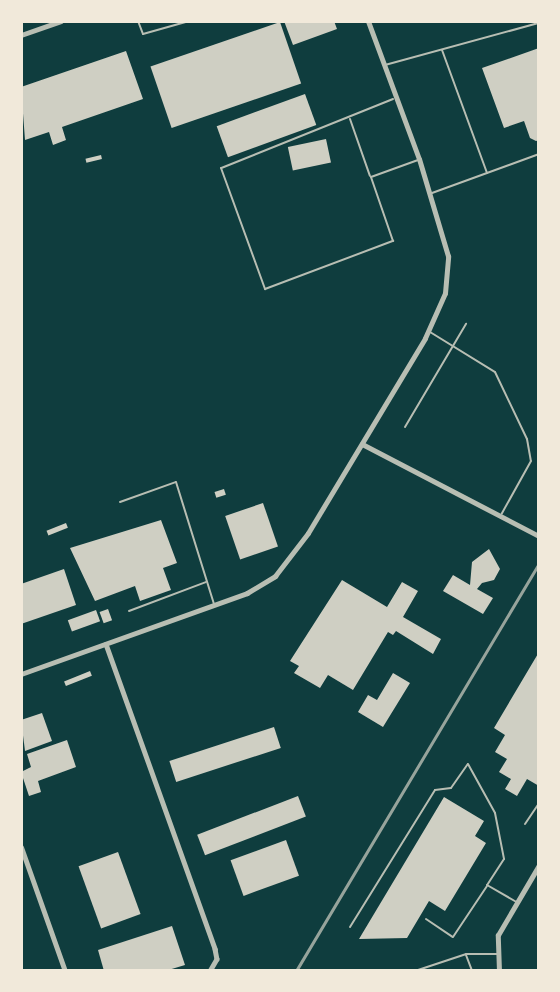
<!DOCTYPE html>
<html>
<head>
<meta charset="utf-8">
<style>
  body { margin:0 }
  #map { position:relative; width:560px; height:992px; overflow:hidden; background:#0f3d3e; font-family:"DejaVu Sans",sans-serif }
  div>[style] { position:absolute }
  .building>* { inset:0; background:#cfcfc3; transform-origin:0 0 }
  .service>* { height:2px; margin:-1px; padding:0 1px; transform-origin:1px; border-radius:1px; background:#b8beb3 }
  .minor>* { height:4.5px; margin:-2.25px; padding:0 2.25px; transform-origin:2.25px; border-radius:2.25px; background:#b8beb3 }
  .tertiary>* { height:5px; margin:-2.5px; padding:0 2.5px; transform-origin:2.5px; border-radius:2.5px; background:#b8beb3 }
  .rail>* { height:2.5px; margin:-1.25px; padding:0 1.25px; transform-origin:1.25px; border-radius:1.25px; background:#97a49c }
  span { translate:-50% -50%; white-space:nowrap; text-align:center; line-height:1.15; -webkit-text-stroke:7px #f1e9da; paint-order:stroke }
  .frame { position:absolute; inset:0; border:23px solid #f1e9da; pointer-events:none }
</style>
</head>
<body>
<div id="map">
  <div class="building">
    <div style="clip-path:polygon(284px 21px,334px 21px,337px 29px,293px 45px)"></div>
    <div style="left:280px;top:22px;width:65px;height:137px;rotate:71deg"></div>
    <div style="clip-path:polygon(539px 48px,539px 140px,536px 141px,530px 138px,524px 121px,504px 128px,482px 68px)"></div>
    <div style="clip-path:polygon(126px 51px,143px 99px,62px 127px,66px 140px,53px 145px,49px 132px,25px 140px,21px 87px)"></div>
    <div style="left:305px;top:94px;width:33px;height:94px;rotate:70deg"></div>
    <div style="left:326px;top:139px;width:24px;height:39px;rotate:78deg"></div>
    <div style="left:101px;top:155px;width:4px;height:16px;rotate:76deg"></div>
    <div style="left:224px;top:489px;width:6px;height:10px;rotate:72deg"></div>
    <div style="left:263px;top:503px;width:46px;height:40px;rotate:71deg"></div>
    <div style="clip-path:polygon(161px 520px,177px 563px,163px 568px,171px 590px,140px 601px,135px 586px,95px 601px,70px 548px)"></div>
    <div style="left:66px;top:523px;width:5px;height:21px;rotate:68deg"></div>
    <div style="clip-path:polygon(489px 549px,500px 569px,494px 580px,482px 583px,477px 589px,493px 598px,483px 614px,443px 591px,453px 575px,470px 585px,472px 562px)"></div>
    <div style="clip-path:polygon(64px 569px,76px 605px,21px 624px,21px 584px)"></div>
    <div style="clip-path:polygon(342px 580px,387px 607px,402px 582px,418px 591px,403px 617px,441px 639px,433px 654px,396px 631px,393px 635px,388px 632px,353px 690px,328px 675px,320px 688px,294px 673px,299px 666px,290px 661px)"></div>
    <div style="left:108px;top:609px;width:12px;height:9px;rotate:70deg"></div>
    <div style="left:96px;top:610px;width:12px;height:30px;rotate:70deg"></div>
    <div style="clip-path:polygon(539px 652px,539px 786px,527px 779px,517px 796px,505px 789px,511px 779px,499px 772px,507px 759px,495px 752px,505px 735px,494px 728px)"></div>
    <div style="left:90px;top:671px;width:5px;height:28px;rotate:68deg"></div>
    <div style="clip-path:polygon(393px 673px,410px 683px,383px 727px,358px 712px,368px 695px,377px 700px)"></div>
    <div style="clip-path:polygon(42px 713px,52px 741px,25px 751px,21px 720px)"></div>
    <div style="left:274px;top:727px;width:22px;height:110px;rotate:72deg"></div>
    <div style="clip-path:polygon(67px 740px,76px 767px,38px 781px,41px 792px,29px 796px,21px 772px,31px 767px,27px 754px)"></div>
    <div style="left:298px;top:796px;width:22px;height:108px;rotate:69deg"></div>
    <div style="clip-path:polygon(444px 797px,484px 821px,475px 836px,486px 843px,445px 911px,429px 901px,407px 938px,359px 939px)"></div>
    <div style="left:286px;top:840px;width:38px;height:59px;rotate:70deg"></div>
    <div style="left:118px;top:852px;width:66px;height:42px;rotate:70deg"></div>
    <div style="clip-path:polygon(172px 926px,185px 965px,165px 971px,104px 971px,98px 950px)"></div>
  </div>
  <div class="service">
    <div style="left:138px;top:21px;width:14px;rotate:69deg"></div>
    <div style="left:143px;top:34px;width:48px;rotate:-15.8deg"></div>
    <div style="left:442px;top:50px;width:131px;rotate:69.9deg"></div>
    <div style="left:385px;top:65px;width:160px;rotate:-15.3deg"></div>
    <div style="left:393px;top:99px;width:185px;rotate:158.1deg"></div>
    <div style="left:221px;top:168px;width:129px;rotate:70deg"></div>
    <div style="left:265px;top:289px;width:137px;rotate:-20.6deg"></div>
    <div style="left:393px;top:241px;width:68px;rotate:-109deg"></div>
    <div style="left:371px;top:177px;width:50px;rotate:-19.9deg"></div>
    <div style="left:350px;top:119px;width:60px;rotate:70.7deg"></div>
    <div style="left:432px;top:193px;width:114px;rotate:-20deg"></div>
    <div style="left:430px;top:332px;width:76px;rotate:31.6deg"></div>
    <div style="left:495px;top:372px;width:74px;rotate:64.5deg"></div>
    <div style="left:527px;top:439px;width:22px;rotate:80deg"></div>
    <div style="left:531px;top:461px;width:60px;rotate:119.1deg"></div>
    <div style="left:405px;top:427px;width:120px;rotate:-59.4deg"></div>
    <div style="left:120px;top:502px;width:59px;rotate:-19.7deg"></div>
    <div style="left:176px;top:482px;width:128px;rotate:72.7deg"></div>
    <div style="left:129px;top:611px;width:82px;rotate:-20.6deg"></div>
    <div style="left:525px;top:824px;width:25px;rotate:-56deg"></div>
    <div style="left:426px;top:919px;width:32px;rotate:34deg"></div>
    <div style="left:453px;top:937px;width:61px;rotate:-56.3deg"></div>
    <div style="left:350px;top:927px;width:161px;rotate:-58.2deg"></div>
    <div style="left:435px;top:790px;width:16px;rotate:-7deg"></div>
    <div style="left:451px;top:788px;width:29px;rotate:-55deg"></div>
    <div style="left:468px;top:764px;width:56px;rotate:61.1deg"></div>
    <div style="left:495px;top:813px;width:47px;rotate:78.9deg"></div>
    <div style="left:504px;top:859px;width:31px;rotate:123deg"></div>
    <div style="left:487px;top:885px;width:34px;rotate:30deg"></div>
    <div style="left:466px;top:955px;width:17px;rotate:69deg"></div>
    <div style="left:415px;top:971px;width:54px;rotate:-18.4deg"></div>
    <div style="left:466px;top:954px;width:31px"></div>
  </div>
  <div class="minor">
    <div style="left:106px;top:644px;width:324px;rotate:70.3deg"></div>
    <div style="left:215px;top:949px;width:10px;rotate:79deg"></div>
    <div style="left:217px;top:959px;width:14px;rotate:120deg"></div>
  </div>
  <div class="tertiary">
    <div style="left:21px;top:35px;width:42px;rotate:-19.3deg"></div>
    <div style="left:362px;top:444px;width:199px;rotate:27.5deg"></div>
    <div style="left:21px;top:674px;width:240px;rotate:-19.7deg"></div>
    <div style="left:247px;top:593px;width:33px;rotate:-31deg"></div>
    <div style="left:275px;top:576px;width:54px;rotate:-52.5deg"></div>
    <div style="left:308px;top:533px;width:227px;rotate:-59deg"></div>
    <div style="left:425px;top:338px;width:49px;rotate:-66deg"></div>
    <div style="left:445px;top:293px;width:37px;rotate:-85deg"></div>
    <div style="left:448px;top:256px;width:101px;rotate:-106.6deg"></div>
    <div style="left:419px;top:159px;width:147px;rotate:-110.3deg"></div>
    <div style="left:21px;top:847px;width:132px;rotate:70.5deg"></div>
    <div style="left:499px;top:971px;width:36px;rotate:-92deg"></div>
    <div style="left:498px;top:935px;width:81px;rotate:-59.6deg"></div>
  </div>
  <div class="rail">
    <div style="left:296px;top:971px;width:475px;rotate:-59.2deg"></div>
  </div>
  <div class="frame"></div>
</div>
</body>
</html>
